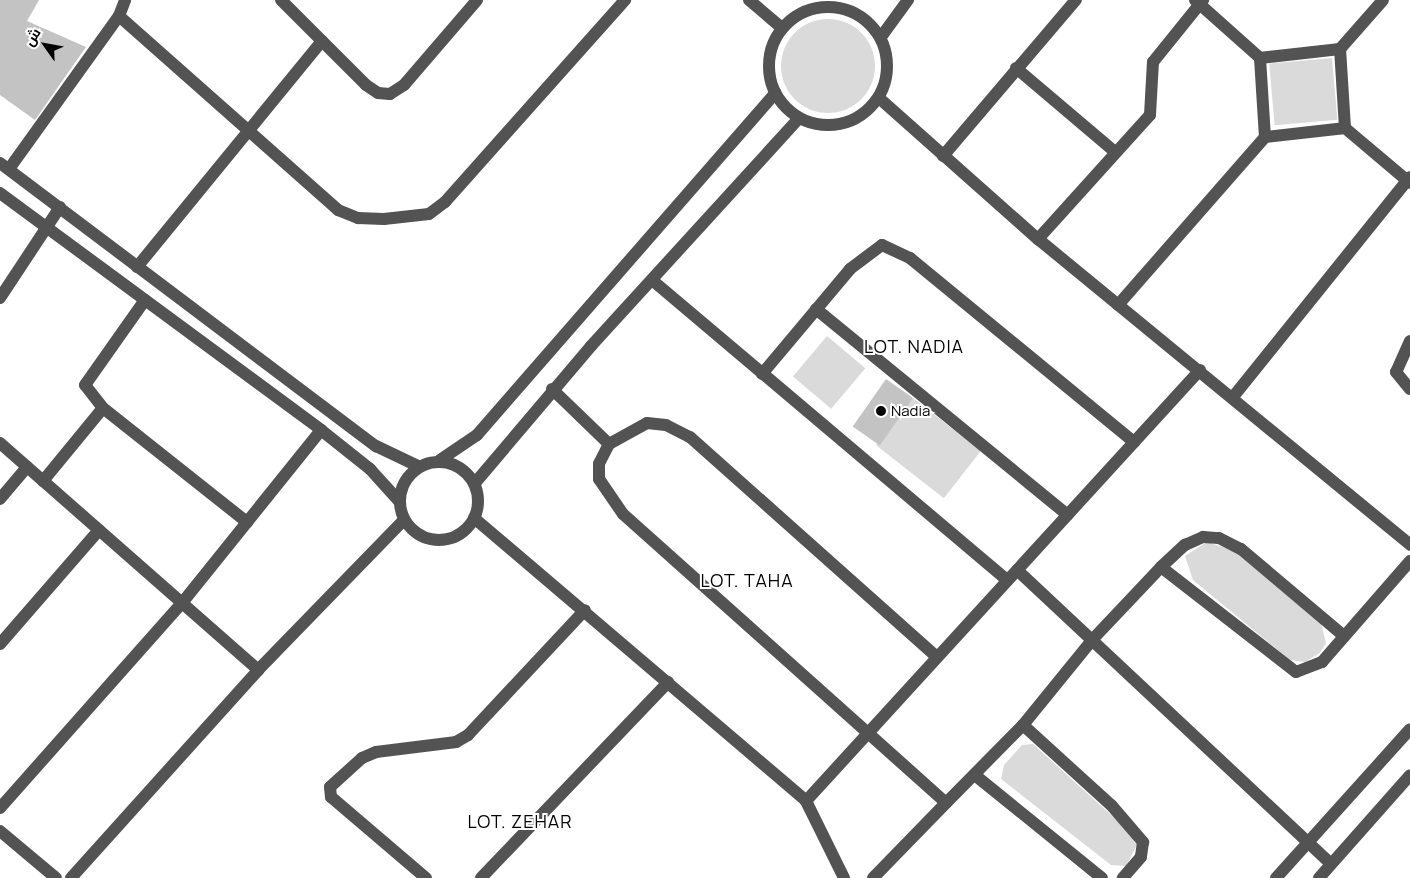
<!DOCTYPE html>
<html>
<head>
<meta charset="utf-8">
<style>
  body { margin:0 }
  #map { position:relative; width:1410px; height:878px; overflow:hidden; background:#fff; font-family:Manrope,Cairo,sans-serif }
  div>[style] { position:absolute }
  .green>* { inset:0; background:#dadada; transform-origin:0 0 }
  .round { border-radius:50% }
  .building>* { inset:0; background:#c3c3c3; transform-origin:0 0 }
  .minor>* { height:12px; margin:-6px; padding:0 6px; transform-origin:6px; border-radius:6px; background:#535353 }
  .minor>.ring { margin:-6px; padding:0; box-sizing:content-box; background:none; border:12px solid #535353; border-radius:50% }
  .dots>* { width:14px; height:14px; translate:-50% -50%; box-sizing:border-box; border:2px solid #fff; border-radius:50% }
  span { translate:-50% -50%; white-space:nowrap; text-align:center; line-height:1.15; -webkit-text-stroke:4px #fff; paint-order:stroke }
  .poi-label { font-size:15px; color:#000 }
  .left { translate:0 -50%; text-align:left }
  .quarter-label { font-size:18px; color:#000; letter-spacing:1px }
  .north { position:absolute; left:20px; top:20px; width:50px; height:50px; -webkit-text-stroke:4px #fff; paint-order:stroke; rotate:302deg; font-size:14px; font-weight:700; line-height:20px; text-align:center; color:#000 }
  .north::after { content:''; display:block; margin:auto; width:18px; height:22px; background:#000; clip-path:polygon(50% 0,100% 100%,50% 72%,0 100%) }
</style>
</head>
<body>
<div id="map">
  <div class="green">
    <div class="round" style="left:781px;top:19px;width:94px;height:94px"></div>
    <div style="left:1332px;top:58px;width:62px;height:63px;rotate:85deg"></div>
    <div style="left:827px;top:336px;width:50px;height:53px;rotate:40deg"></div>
    <div style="left:913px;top:398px;width:86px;height:60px;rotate:38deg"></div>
    <div style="clip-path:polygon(1207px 542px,1235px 551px,1321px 623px,1326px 643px,1320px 653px,1305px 662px,1290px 660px,1193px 580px,1185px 556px)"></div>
    <div style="clip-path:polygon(1033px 744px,1120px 823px,1137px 845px,1126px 866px,1111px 865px,1001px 779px,1004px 765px,1022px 745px)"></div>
  </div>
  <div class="building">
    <div style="clip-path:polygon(0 0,39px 0,27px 21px,86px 47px,35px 120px,0 95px)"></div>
    <div style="left:886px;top:379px;width:33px;height:58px;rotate:35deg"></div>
  </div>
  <div class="minor">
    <div style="left:281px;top:0;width:58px;rotate:45deg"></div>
    <div style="left:749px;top:0;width:43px;rotate:40.3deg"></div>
    <div style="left:1195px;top:0;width:87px;rotate:41.7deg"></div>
    <div style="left:1260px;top:58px;width:79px;rotate:86.4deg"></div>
    <div style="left:1265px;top:137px;width:81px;rotate:-6.4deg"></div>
    <div style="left:1345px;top:128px;width:79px;rotate:-93.6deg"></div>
    <div style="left:1340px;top:49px;width:81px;rotate:173.6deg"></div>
    <div class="ring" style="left:769px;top:7px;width:106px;height:106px"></div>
    <div style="left:119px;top:16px;width:293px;rotate:41.5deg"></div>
    <div style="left:338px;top:210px;width:22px;rotate:22deg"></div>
    <div style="left:358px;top:218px;width:26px;rotate:2deg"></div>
    <div style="left:384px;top:219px;width:45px;rotate:-6.3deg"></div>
    <div style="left:429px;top:214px;width:20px;rotate:-37deg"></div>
    <div style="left:445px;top:202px;width:271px;rotate:-48.3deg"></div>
    <div style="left:881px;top:37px;width:46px;rotate:-53.9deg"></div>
    <div style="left:1340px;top:49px;width:65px;rotate:-48.7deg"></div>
    <div style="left:1016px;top:68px;width:128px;rotate:40.3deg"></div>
    <div style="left:879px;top:98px;width:213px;rotate:41.6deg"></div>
    <div style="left:1038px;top:239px;width:482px;rotate:39.4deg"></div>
    <div style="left:1345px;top:128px;width:85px;rotate:40.2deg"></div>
    <div style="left:943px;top:156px;width:205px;rotate:-49.6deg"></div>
    <div style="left:0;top:163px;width:471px;rotate:37deg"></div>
    <div style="left:376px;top:446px;width:47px;rotate:25.5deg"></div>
    <div style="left:9px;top:169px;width:188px;rotate:-54.3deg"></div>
    <div style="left:119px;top:16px;width:17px;rotate:-69deg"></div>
    <div style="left:0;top:193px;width:399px;rotate:36.4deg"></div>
    <div style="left:321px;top:430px;width:63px;rotate:38.5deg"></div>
    <div style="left:370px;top:469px;width:43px;rotate:47.8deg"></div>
    <div style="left:1038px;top:239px;width:167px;rotate:-47.9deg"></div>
    <div style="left:1150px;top:115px;width:53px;rotate:-86.8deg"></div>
    <div style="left:1153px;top:62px;width:80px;rotate:-51.1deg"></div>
    <div style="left:137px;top:267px;width:292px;rotate:-50.7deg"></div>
    <div style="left:322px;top:41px;width:62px;rotate:45deg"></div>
    <div style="left:366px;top:85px;width:14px;rotate:34deg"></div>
    <div style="left:378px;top:93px;width:12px;rotate:5deg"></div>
    <div style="left:390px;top:94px;width:17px;rotate:-33deg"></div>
    <div style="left:404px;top:85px;width:112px;rotate:-49.3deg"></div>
    <div style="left:652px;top:280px;width:465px;rotate:40.2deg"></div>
    <div style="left:0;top:298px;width:109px;rotate:-56.6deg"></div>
    <div style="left:1118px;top:305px;width:223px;rotate:-48.8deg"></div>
    <div style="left:816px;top:309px;width:325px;rotate:39.3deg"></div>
    <div style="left:1410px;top:341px;width:34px;rotate:114deg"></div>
    <div style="left:1396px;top:372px;width:22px;rotate:51deg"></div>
    <div style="left:762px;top:374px;width:137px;rotate:-50deg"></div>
    <div style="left:850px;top:269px;width:40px;rotate:-37deg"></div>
    <div style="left:882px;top:245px;width:31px;rotate:25deg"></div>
    <div style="left:910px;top:258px;width:290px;rotate:39.4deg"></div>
    <div style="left:552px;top:389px;width:79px;rotate:44deg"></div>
    <div style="left:609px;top:444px;width:43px;rotate:-28.9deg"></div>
    <div style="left:647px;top:423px;width:19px;rotate:6deg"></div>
    <div style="left:666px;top:425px;width:27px;rotate:27deg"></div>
    <div style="left:690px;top:437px;width:328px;rotate:41.7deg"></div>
    <div style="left:1233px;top:397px;width:282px;rotate:-51.2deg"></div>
    <div style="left:103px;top:408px;width:29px;rotate:-128deg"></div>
    <div style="left:85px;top:385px;width:104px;rotate:-54.8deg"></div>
    <div style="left:0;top:443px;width:344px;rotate:41.3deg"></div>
    <div style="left:609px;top:444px;width:22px;rotate:117deg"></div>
    <div style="left:599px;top:464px;width:15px;rotate:90deg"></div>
    <div style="left:599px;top:479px;width:42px;rotate:55.6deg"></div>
    <div style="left:623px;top:514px;width:433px;rotate:41.8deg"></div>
    <div style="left:946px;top:803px;width:110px;rotate:-45.4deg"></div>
    <div style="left:1023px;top:725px;width:109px;rotate:-50.9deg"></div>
    <div style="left:1092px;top:640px;width:100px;rotate:-46.6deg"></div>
    <div style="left:1161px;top:567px;width:33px;rotate:-43deg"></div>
    <div style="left:1185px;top:545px;width:20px;rotate:-24deg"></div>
    <div style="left:1203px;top:537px;width:16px;rotate:4deg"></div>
    <div style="left:1219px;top:538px;width:25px;rotate:27deg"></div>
    <div style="left:1241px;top:549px;width:135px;rotate:40.2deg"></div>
    <div style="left:440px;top:460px;width:45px;rotate:-34deg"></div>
    <div style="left:477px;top:435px;width:454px;rotate:-48.9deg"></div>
    <div class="ring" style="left:400px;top:462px;width:66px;height:66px"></div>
    <div style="left:43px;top:481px;width:94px;rotate:-50.6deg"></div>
    <div style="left:103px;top:408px;width:184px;rotate:38.4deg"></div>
    <div style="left:475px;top:483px;width:180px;rotate:-49.7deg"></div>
    <div style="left:591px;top:346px;width:309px;rotate:-47.6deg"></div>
    <div style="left:0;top:499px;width:42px;rotate:-49.8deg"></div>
    <div style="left:474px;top:518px;width:436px;rotate:40.4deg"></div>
    <div style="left:806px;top:801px;width:584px;rotate:-47.57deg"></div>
    <div style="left:1161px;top:567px;width:171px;rotate:37.9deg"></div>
    <div style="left:1296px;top:672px;width:28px;rotate:-21deg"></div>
    <div style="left:1322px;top:662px;width:134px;rotate:-48.9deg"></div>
    <div style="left:1017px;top:570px;width:430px;rotate:43.1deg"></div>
    <div style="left:0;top:644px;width:151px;rotate:-49deg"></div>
    <div style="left:1023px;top:725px;width:120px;rotate:42.3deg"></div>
    <div style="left:1112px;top:806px;width:48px;rotate:49.3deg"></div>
    <div style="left:1143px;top:842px;width:15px;rotate:98deg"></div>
    <div style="left:1141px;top:857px;width:28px;rotate:131deg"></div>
    <div style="left:976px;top:776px;width:162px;rotate:39deg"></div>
    <div style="left:806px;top:801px;width:86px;rotate:63.7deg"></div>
    <div style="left:0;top:808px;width:274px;rotate:-48.4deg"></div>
    <div style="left:182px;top:603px;width:222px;rotate:-51.2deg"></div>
    <div style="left:0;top:831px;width:73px;rotate:40deg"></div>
    <div style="left:71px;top:878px;width:280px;rotate:-48deg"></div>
    <div style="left:258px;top:670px;width:209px;rotate:-45.8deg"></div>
    <div style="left:426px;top:878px;width:125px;rotate:-139.5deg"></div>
    <div style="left:331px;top:797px;width:10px;rotate:-96deg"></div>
    <div style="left:330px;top:787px;width:43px;rotate:-42.2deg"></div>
    <div style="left:362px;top:758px;width:15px;rotate:-23deg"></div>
    <div style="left:376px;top:752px;width:81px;rotate:-7.1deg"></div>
    <div style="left:456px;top:742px;width:14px;rotate:-30deg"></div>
    <div style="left:468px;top:735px;width:171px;rotate:-46.9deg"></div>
    <div style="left:481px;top:878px;width:271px;rotate:-46.3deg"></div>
    <div style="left:873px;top:878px;width:105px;rotate:-45.8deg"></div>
    <div style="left:1276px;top:878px;width:200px;rotate:-48deg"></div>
    <div style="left:1319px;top:878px;width:137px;rotate:-48.5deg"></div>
  </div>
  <div class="dots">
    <div style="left:881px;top:411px;background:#000"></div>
  </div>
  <div class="poi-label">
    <span class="left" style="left:891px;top:411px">Nadia</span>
  </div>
  <div class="quarter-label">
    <span style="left:914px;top:346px">LOT. NADIA</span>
    <span style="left:747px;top:580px">LOT. TAHA</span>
    <span style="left:520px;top:821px">LOT. ZEHAR</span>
  </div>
  <div class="north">ش</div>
</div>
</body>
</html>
